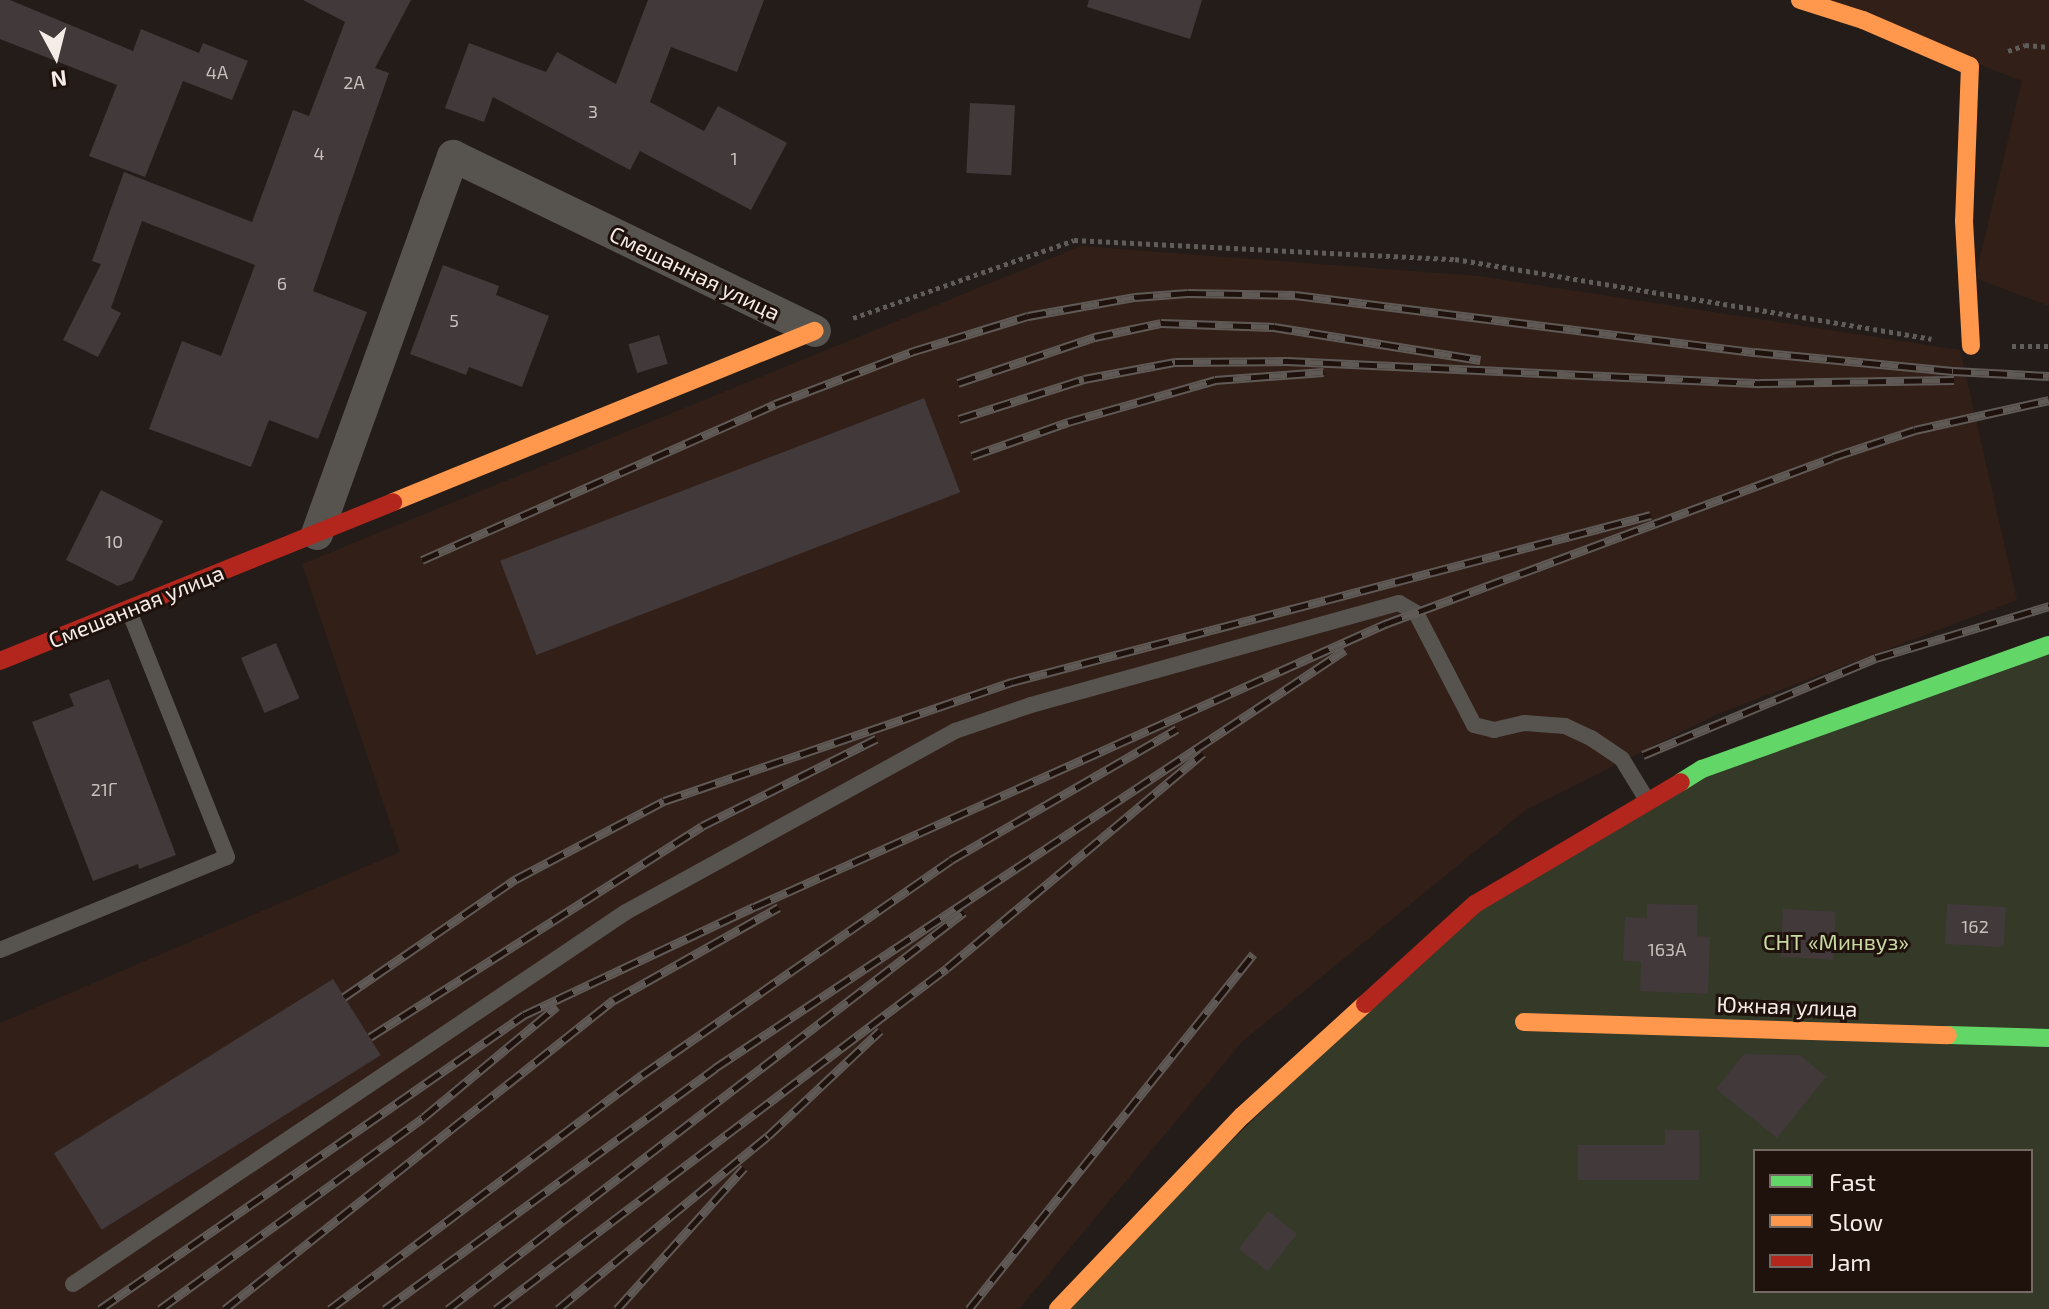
<!DOCTYPE html>
<html>
<head>
<meta charset="utf-8">
<style>
  body { margin:0 }
  #map { position:relative; width:2049px; height:1309px; overflow:hidden; background:#241c18; font-family:"Exo 2",sans-serif }
  div>[style] { position:absolute }
  .built>* { inset:0; background:#321f18 }
  .green>* { inset:0; background:#343928 }
  .building>* { inset:0; background:#42393a; transform-origin:0 0 }
  .path>* { height:5px; margin-top:-2.5px; transform-origin:0; background:repeating-linear-gradient(90deg,#605c59 0 4px,transparent 0 8px) }
  .lane>* { height:16px; margin:-8px; padding:0 8px; transform-origin:8px; border-radius:8px; background:#57534f }
  .street>* { height:32px; margin:-16px; padding:0 16px; transform-origin:16px; border-radius:16px; background:#57534f }
  .fast>* { height:18px; margin:-9px; padding:0 9px; transform-origin:9px; border-radius:9px; background:#63d668 }
  .slow>* { height:18px; margin:-9px; padding:0 9px; transform-origin:9px; border-radius:9px; background:#ff974d }
  .jam>* { height:18px; margin:-9px; padding:0 9px; transform-origin:9px; border-radius:9px; background:#b3261e }
  .rail>* { height:9px; margin-top:-4.5px; transform-origin:0; background:repeating-linear-gradient(90deg,#1f110c 0 18px,#605a57 0 36px); box-sizing:border-box; border-block:2px solid #605a57 }
  span { translate:-50% -50%; white-space:nowrap; text-align:center; line-height:1.15; -webkit-text-stroke:6px #1f110c; paint-order:stroke }
  .number-label { font-size:18px; color:#c9bfbc }
  .number-label span { -webkit-text-stroke-width:0 }
  .street-label { font-size:22px; color:#f6ece7 }
  .park-label { font-size:22px; color:#c8d9a4 }
  .legend { position:absolute; left:1753px; top:1149px; width:280px; height:144px; box-sizing:border-box; background:#1f110c; border:2px solid #756964; margin:0; padding:10px 14px; list-style:none; font-size:24px; color:#f6ece7 }
  .legend li { display:flex; align-items:center; gap:16px; height:40px }
  .legend b { width:40px; border:2px solid #756964 }
  .north { position:absolute; left:16px; top:16px; width:80px; height:80px; -webkit-text-stroke:6px #1f110c; paint-order:stroke; rotate:173deg; font-size:22px; font-weight:700; line-height:32px; text-align:center; color:#f6ece7 }
  .north::after { content:''; display:block; margin:auto; width:28px; height:36px; background:#f6ece7; clip-path:polygon(50% 0,100% 100%,50% 72%,0 100%) }
</style>
</head>
<body>
<div id="map">
  <div class="built">
    <div style="clip-path:polygon(1814px 0,2049px 0,2049px 306px,1975px 278px,2022px 81px)"></div>
    <div style="clip-path:polygon(1081px 246px,1478px 276px,1960px 350px,2017px 600px,1715px 715px,1527px 809px,1243px 1041px,1019px 1309px,0 1309px,0 1023px,400px 852px,302px 564px)"></div>
  </div>
  <div class="green">
    <div style="clip-path:polygon(evenodd,2049px 645px,2049px 1309px,1058px 1309px,1475px 904px,1702px 769px,2049px 645px,1755px 1151px,2031px 1151px,2031px 1291px,1755px 1291px,1755px 1151px)"></div>
  </div>
  <div class="building">
    <div style="clip-path:polygon(0 0,10px 0,133px 51px,141px 29px,199px 53px,203px 43px,248px 61px,232px 100px,183px 81px,145px 177px,89px 156px,117px 85px,0 39px)"></div>
    <div style="clip-path:polygon(303px 0,411px 0,375px 68px,389px 73px,313px 291px,367px 312px,318px 439px,269px 420px,251px 467px,149px 429px,182px 341px,221px 356px,255px 265px,142px 221px,111px 308px,121px 313px,98px 357px,63px 340px,101px 264px,92px 261px,124px 172px,252px 222px,293px 110px,309px 116px,345px 22px)"></div>
    <div style="clip-path:polygon(648px 0,764px 0,737px 72px,671px 47px,650px 102px,704px 131px,718px 106px,787px 143px,751px 210px,640px 151px,630px 170px,493px 97px,484px 122px,445px 108px,469px 43px,546px 72px,557px 52px,616px 84px)"></div>
    <div style="clip-path:polygon(1089px 0,1202px 0,1190px 39px,1087px 7px)"></div>
    <div style="left:970px;top:103px;width:45px;height:70px;rotate:3deg"></div>
    <div style="clip-path:polygon(443px 265px,499px 286px,496px 295px,549px 316px,522px 387px,469px 367px,466px 375px,410px 354px)"></div>
    <div style="left:659px;top:335px;width:30px;height:32px;rotate:73deg"></div>
    <div style="left:924px;top:398px;width:101px;height:454px;rotate:69deg"></div>
    <div style="clip-path:polygon(101px 490px,163px 521px,133px 580px,118px 586px,66px 560px)"></div>
    <div style="left:276px;top:643px;width:60px;height:38px;rotate:67deg"></div>
    <div style="clip-path:polygon(109px 679px,176px 855px,139px 869px,138px 864px,93px 881px,32px 722px,74px 706px,69px 694px)"></div>
    <div style="clip-path:polygon(1647px 904px,1698px 905px,1697px 936px,1710px 937px,1708px 994px,1640px 991px,1641px 962px,1623px 961px,1625px 917px,1647px 918px)"></div>
    <div style="left:1947px;top:904px;width:59px;height:40px;rotate:3deg"></div>
    <div style="left:1783px;top:909px;width:53px;height:48px;rotate:3deg"></div>
    <div style="left:333px;top:979px;width:90px;height:329px;rotate:58deg"></div>
    <div style="clip-path:polygon(1744px 1054px,1800px 1055px,1826px 1077px,1777px 1138px,1716px 1089px)"></div>
    <div style="clip-path:polygon(1665px 1130px,1699px 1130px,1699px 1180px,1578px 1180px,1578px 1145px,1665px 1145px)"></div>
    <div style="left:1268px;top:1211px;width:37px;height:48px;rotate:38deg"></div>
  </div>
  <div class="path">
    <div style="left:2008px;top:51px;width:18px;rotate:-19deg"></div>
    <div style="left:2025px;top:45px;width:24px;rotate:5deg"></div>
    <div style="left:853px;top:318px;width:234px;rotate:-19.4deg"></div>
    <div style="left:1074px;top:240px;width:381px;rotate:2.9deg"></div>
    <div style="left:1455px;top:259px;width:483px;rotate:9.5deg"></div>
    <div style="left:2012px;top:346px;width:37px"></div>
  </div>
  <div class="lane">
    <div style="left:0;top:950px;width:245px;rotate:-22.3deg"></div>
    <div style="left:227px;top:857px;width:265px;rotate:-111.7deg"></div>
    <div style="left:73px;top:1284px;width:666px;rotate:-33.93deg"></div>
    <div style="left:626px;top:912px;width:376px;rotate:-28.8deg"></div>
    <div style="left:955px;top:731px;width:80px;rotate:-18.9deg"></div>
    <div style="left:1031px;top:705px;width:382px;rotate:-15.5deg"></div>
    <div style="left:1399px;top:603px;width:20px;rotate:30deg"></div>
    <div style="left:1416px;top:613px;width:126px;rotate:62.6deg"></div>
    <div style="left:1474px;top:725px;width:21px;rotate:14deg"></div>
    <div style="left:1494px;top:730px;width:31px;rotate:-13deg"></div>
    <div style="left:1524px;top:723px;width:41px;rotate:4.2deg"></div>
    <div style="left:1565px;top:726px;width:29px;rotate:25deg"></div>
    <div style="left:1591px;top:738px;width:37px;rotate:34deg"></div>
    <div style="left:1622px;top:759px;width:48px;rotate:58.6deg"></div>
  </div>
  <div class="street">
    <div style="left:317px;top:534px;width:402px;rotate:-70.2deg"></div>
    <div style="left:453px;top:156px;width:402px;rotate:25.8deg"></div>
  </div>
  <div class="fast">
    <div style="left:1681px;top:782px;width:25px;rotate:-32deg"></div>
    <div style="left:1702px;top:769px;width:368px;rotate:-19.7deg"></div>
    <div style="left:1948px;top:1035px;width:101px;rotate:1.7deg"></div>
  </div>
  <div class="slow">
    <div style="left:1800px;top:0;width:66px;rotate:17.6deg"></div>
    <div style="left:1863px;top:20px;width:116px;rotate:23.3deg"></div>
    <div style="left:1970px;top:66px;width:155px;rotate:92.2deg"></div>
    <div style="left:1964px;top:221px;width:125px;rotate:86.8deg"></div>
    <div style="left:393px;top:502px;width:455px;rotate:-22.1deg"></div>
    <div style="left:1524px;top:1022px;width:424px;rotate:1.8deg"></div>
    <div style="left:1058px;top:1309px;width:267px;rotate:-46.4deg"></div>
    <div style="left:1242px;top:1116px;width:166px;rotate:-42.3deg"></div>
  </div>
  <div class="jam">
    <div style="left:0;top:661px;width:424px;rotate:-22deg"></div>
    <div style="left:1365px;top:1004px;width:149px;rotate:-42.3deg"></div>
    <div style="left:1475px;top:904px;width:239px;rotate:-30.6deg"></div>
  </div>
  <div class="rail">
    <div style="left:958px;top:383px;width:145px;rotate:-18.6deg"></div>
    <div style="left:1095px;top:337px;width:67px;rotate:-12deg"></div>
    <div style="left:1161px;top:323px;width:113px;rotate:2deg"></div>
    <div style="left:1274px;top:327px;width:209px;rotate:9.1deg"></div>
    <div style="left:959px;top:419px;width:131px;rotate:-17.7deg"></div>
    <div style="left:1084px;top:379px;width:93px;rotate:-10.6deg"></div>
    <div style="left:1175px;top:362px;width:112px;rotate:-0.5deg"></div>
    <div style="left:1287px;top:361px;width:474px;rotate:2.7deg"></div>
    <div style="left:1760px;top:383px;width:194px;rotate:-0.9deg"></div>
    <div style="left:972px;top:456px;width:102px;rotate:-19.5deg"></div>
    <div style="left:1068px;top:422px;width:153px;rotate:-15.9deg"></div>
    <div style="left:1215px;top:380px;width:109px;rotate:-4.2deg"></div>
    <div style="left:422px;top:560px;width:386px;rotate:-23.8deg"></div>
    <div style="left:775px;top:404px;width:149px;rotate:-20.9deg"></div>
    <div style="left:914px;top:351px;width:119px;rotate:-17.1deg"></div>
    <div style="left:1028px;top:316px;width:109px;rotate:-10.1deg"></div>
    <div style="left:1135px;top:297px;width:53px;rotate:-4.3deg"></div>
    <div style="left:1188px;top:293px;width:107px;rotate:1.1deg"></div>
    <div style="left:1295px;top:295px;width:464px;rotate:7.1deg"></div>
    <div style="left:1755px;top:352px;width:199px;rotate:5.5deg"></div>
    <div style="left:1953px;top:371px;width:96px;rotate:3deg"></div>
    <div style="left:1643px;top:755px;width:252px;rotate:-22.6deg"></div>
    <div style="left:1876px;top:658px;width:181px;rotate:-16.7deg"></div>
    <div style="left:344px;top:997px;width:209px;rotate:-34.5deg"></div>
    <div style="left:516px;top:879px;width:167px;rotate:-27.8deg"></div>
    <div style="left:664px;top:801px;width:368px;rotate:-18.9deg"></div>
    <div style="left:1012px;top:682px;width:660px;rotate:-14.65deg"></div>
    <div style="left:370px;top:1037px;width:393px;rotate:-32.4deg"></div>
    <div style="left:702px;top:826px;width:195px;rotate:-26.6deg"></div>
    <div style="left:100px;top:1309px;width:516px;rotate:-34.74deg"></div>
    <div style="left:524px;top:1015px;width:254px;rotate:-25.2deg"></div>
    <div style="left:754px;top:907px;width:692px;rotate:-24.16deg"></div>
    <div style="left:1385px;top:624px;width:478px;rotate:-20.4deg"></div>
    <div style="left:1833px;top:457px;width:86px;rotate:-18.2deg"></div>
    <div style="left:1915px;top:430px;width:137px;rotate:-12.6deg"></div>
    <div style="left:160px;top:1309px;width:326px;rotate:-36deg"></div>
    <div style="left:424px;top:1117px;width:173px;rotate:-39.8deg"></div>
    <div style="left:225px;top:1309px;width:497px;rotate:-38.5deg"></div>
    <div style="left:614px;top:1000px;width:189px;rotate:-29.4deg"></div>
    <div style="left:330px;top:1309px;width:390px;rotate:-36.9deg"></div>
    <div style="left:642px;top:1075px;width:376px;rotate:-34.8deg"></div>
    <div style="left:951px;top:860px;width:261px;rotate:-30.1deg"></div>
    <div style="left:385px;top:1309px;width:409px;rotate:-36.1deg"></div>
    <div style="left:715px;top:1068px;width:756px;rotate:-33.56deg"></div>
    <div style="left:448px;top:1309px;width:651px;rotate:-37.57deg"></div>
    <div style="left:496px;top:1309px;width:565px;rotate:-37.09deg"></div>
    <div style="left:947px;top:968px;width:334px;rotate:-40deg"></div>
    <div style="left:558px;top:1309px;width:272px;rotate:-39.5deg"></div>
    <div style="left:768px;top:1136px;width:154px;rotate:-43.2deg"></div>
    <div style="left:617px;top:1309px;width:190px;rotate:-48deg"></div>
    <div style="left:969px;top:1309px;width:455px;rotate:-51.3deg"></div>
  </div>
  <div class="number-label">
    <span style="left:217px;top:72px">4А</span>
    <span style="left:354px;top:82px">2А</span>
    <span style="left:593px;top:111px">3</span>
    <span style="left:319px;top:153px">4</span>
    <span style="left:734px;top:158px">1</span>
    <span style="left:282px;top:283px">6</span>
    <span style="left:454px;top:320px">5</span>
    <span style="left:114px;top:541px">10</span>
    <span style="left:104px;top:789px">21Г</span>
    <span style="left:1975px;top:926px">162</span>
    <span style="left:1667px;top:949px">163А</span>
  </div>
  <div class="street-label">
    <span style="left:695px;top:273px;rotate:26deg">Смешанная улица</span>
    <span style="left:136px;top:606px;rotate:-22deg">Смешанная улица</span>
    <span style="left:1787px;top:1006px;rotate:2deg">Южная улица</span>
  </div>
  <div class="park-label">
    <span style="left:1836px;top:942px">СНТ «Минвуз»</span>
  </div>
  <ul class="legend">
  <li><b style="height:10px;background:#63d668"></b>Fast</li>
  <li><b style="height:10px;background:#ff974d"></b>Slow</li>
  <li><b style="height:10px;background:#b3261e"></b>Jam</li>
  </ul>
  <div class="north">N</div>
</div>
</body>
</html>
